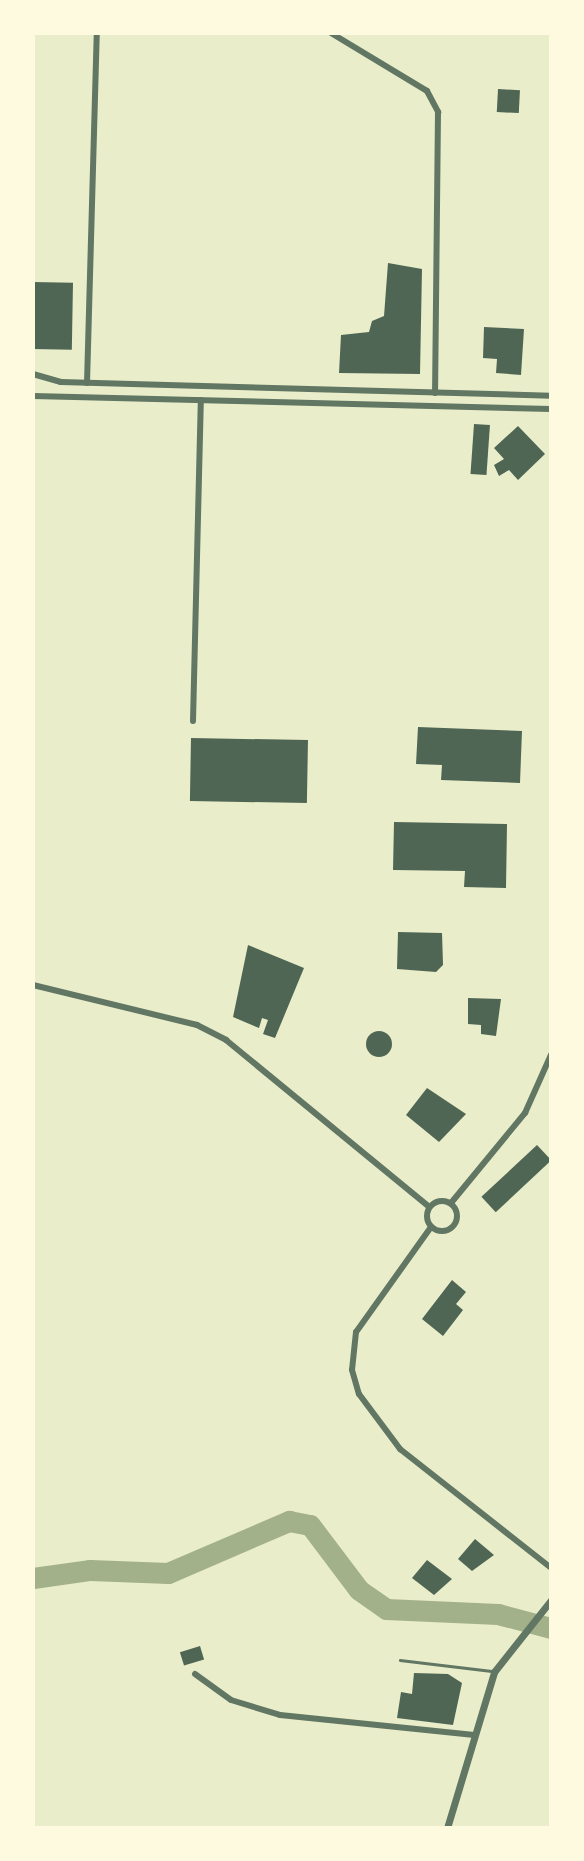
<!DOCTYPE html>
<html>
<head>
<meta charset="utf-8">
<style>
  body { margin:0 }
  #map { position:relative; width:584px; height:1861px; overflow:hidden; background:#e9edc9; font-family:"Roboto Condensed",sans-serif }
  div>[style] { position:absolute }
  .river>* { height:21px; margin:-10.5px; padding:0 10.5px; transform-origin:10.5px; border-radius:10.5px; background:#a3b18a }
  .building>* { inset:0; background:#4f6655; transform-origin:0 0 }
  .round { border-radius:50% }
  .service>* { height:2.5px; margin:-1.25px; padding:0 1.25px; transform-origin:1.25px; border-radius:1.25px; background:#617663 }
  .minor>* { height:6px; margin:-3px; padding:0 3px; transform-origin:3px; border-radius:3px; background:#617663 }
  .minor>.ring { margin:-3px; padding:0; box-sizing:content-box; background:none; border:6px solid #617663; border-radius:50% }
  .tertiary>* { height:7px; margin:-3.5px; padding:0 3.5px; transform-origin:3.5px; border-radius:3.5px; background:#617663 }
  span { translate:-50% -50%; white-space:nowrap; text-align:center; line-height:1.15; -webkit-text-stroke:7px #fefae0; paint-order:stroke }
  .frame { position:absolute; inset:0; border:35px solid #fefae0; pointer-events:none }
</style>
</head>
<body>
<div id="map">
  <div class="river">
    <div style="left:33px;top:1578px;width:58px;rotate:-8deg"></div>
    <div style="left:90px;top:1570px;width:78px;rotate:2.2deg"></div>
    <div style="left:168px;top:1573px;width:132px;rotate:-23.3deg"></div>
    <div style="left:289px;top:1521px;width:21px;rotate:11deg"></div>
    <div style="left:310px;top:1525px;width:81px;rotate:53deg"></div>
    <div style="left:359px;top:1590px;width:33px;rotate:35deg"></div>
    <div style="left:386px;top:1609px;width:112px;rotate:2.6deg"></div>
    <div style="left:498px;top:1614px;width:55px;rotate:14.8deg"></div>
  </div>
  <div class="building">
    <div style="left:498px;top:89px;width:22px;height:23px;rotate:3deg"></div>
    <div style="clip-path:polygon(388px 263px,422px 269px,420px 374px,339px 373px,341px 335px,369px 332px,372px 321px,384px 316px)"></div>
    <div style="left:33px;top:282px;width:40px;height:67px;rotate:1deg"></div>
    <div style="clip-path:polygon(484px 327px,524px 329px,521px 375px,496px 373px,497px 359px,483px 358px)"></div>
    <div style="left:474px;top:424px;width:16px;height:50px;rotate:4deg"></div>
    <div style="clip-path:polygon(518px 426px,545px 454px,518px 480px,509px 470px,499px 476px,494px 465px,504px 459px,494px 448px)"></div>
    <div style="clip-path:polygon(418px 727px,522px 731px,520px 783px,441px 780px,442px 765px,416px 764px)"></div>
    <div style="left:191px;top:738px;width:117px;height:63px;rotate:1deg"></div>
    <div style="clip-path:polygon(394px 822px,507px 824px,506px 888px,464px 887px,465px 871px,393px 870px)"></div>
    <div style="clip-path:polygon(398px 932px,442px 933px,443px 965px,436px 972px,397px 969px)"></div>
    <div style="clip-path:polygon(248px 945px,304px 968px,275px 1038px,263px 1034px,268px 1020px,262px 1018px,259px 1028px,233px 1017px)"></div>
    <div style="clip-path:polygon(468px 998px,501px 999px,496px 1036px,481px 1034px,481px 1025px,468px 1024px)"></div>
    <div class="round" style="left:366px;top:1031px;width:26px;height:26px"></div>
    <div style="clip-path:polygon(427px 1088px,466px 1114px,439px 1142px,406px 1115px)"></div>
    <div style="left:537px;top:1145px;width:21px;height:76px;rotate:47deg"></div>
    <div style="clip-path:polygon(452px 1280px,466px 1292px,456px 1304px,463px 1310px,443px 1336px,422px 1319px)"></div>
    <div style="clip-path:polygon(475px 1539px,494px 1555px,472px 1571px,458px 1559px)"></div>
    <div style="clip-path:polygon(427px 1560px,452px 1579px,434px 1595px,412px 1578px)"></div>
    <div style="left:200px;top:1646px;width:14px;height:21px;rotate:73deg"></div>
    <div style="clip-path:polygon(414px 1673px,448px 1674px,462px 1683px,453px 1725px,397px 1718px,401px 1692px,412px 1694px)"></div>
  </div>
  <div class="service">
    <div style="left:400px;top:1660px;width:92px;rotate:6.9deg"></div>
  </div>
  <div class="minor">
    <div style="left:331px;top:33px;width:112px;rotate:31.1deg"></div>
    <div style="left:427px;top:91px;width:24px;rotate:62deg"></div>
    <div style="left:438px;top:112px;width:281px;rotate:90.6deg"></div>
    <div style="left:33px;top:374px;width:29px;rotate:16deg"></div>
    <div style="left:61px;top:382px;width:490px;rotate:1.6deg"></div>
    <div style="left:87px;top:383px;width:350px;rotate:-88.4deg"></div>
    <div style="left:33px;top:396px;width:518px;rotate:1.44deg"></div>
    <div style="left:193px;top:721px;width:321px;rotate:-88.6deg"></div>
    <div style="left:33px;top:985px;width:169px;rotate:13.7deg"></div>
    <div style="left:197px;top:1025px;width:33px;rotate:27deg"></div>
    <div style="left:226px;top:1040px;width:263px;rotate:39.4deg"></div>
    <div class="ring" style="left:427px;top:1201px;width:24px;height:24px"></div>
    <div style="left:451px;top:1203px;width:117px;rotate:-50.6deg"></div>
    <div style="left:525px;top:1113px;width:64px;rotate:-65.9deg"></div>
    <div style="left:431px;top:1227px;width:129px;rotate:125.5deg"></div>
    <div style="left:356px;top:1332px;width:38px;rotate:96deg"></div>
    <div style="left:352px;top:1370px;width:25px;rotate:74deg"></div>
    <div style="left:359px;top:1394px;width:69px;rotate:53.3deg"></div>
    <div style="left:400px;top:1449px;width:192px;rotate:38.2deg"></div>
    <div style="left:195px;top:1674px;width:44px;rotate:35.8deg"></div>
    <div style="left:231px;top:1700px;width:51px;rotate:17deg"></div>
    <div style="left:280px;top:1715px;width:193px;rotate:5.9deg"></div>
  </div>
  <div class="tertiary">
    <div style="left:447px;top:1828px;width:163px;rotate:-73.2deg"></div>
    <div style="left:494px;top:1672px;width:92px;rotate:-51.6deg"></div>
  </div>
  <div class="frame"></div>
</div>
</body>
</html>
